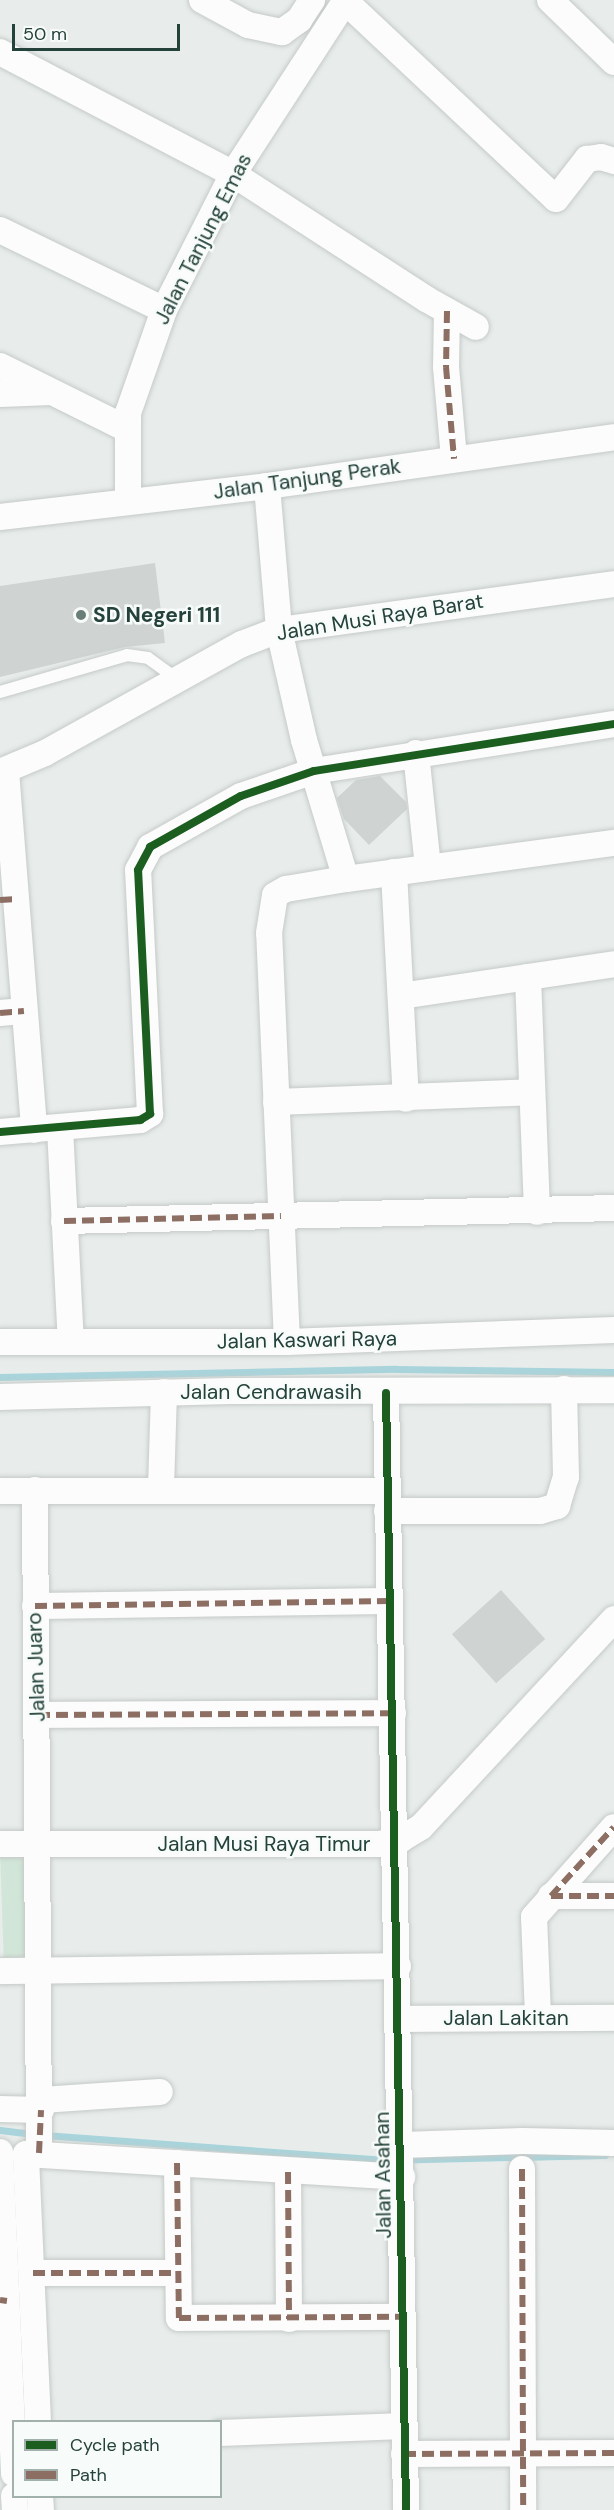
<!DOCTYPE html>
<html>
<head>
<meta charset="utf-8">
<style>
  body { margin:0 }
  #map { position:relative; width:614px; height:2510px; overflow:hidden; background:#e8edeb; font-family:"DM Sans",sans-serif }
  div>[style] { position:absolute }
  .green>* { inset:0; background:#d1e6d8; transform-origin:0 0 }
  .stream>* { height:7px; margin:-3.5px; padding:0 3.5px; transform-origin:3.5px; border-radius:3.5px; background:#a9d4db }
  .building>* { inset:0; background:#cfd4d2; transform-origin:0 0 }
  .roads { filter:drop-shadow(0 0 2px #c5cac8) drop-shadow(0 0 2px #c5cac8) }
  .service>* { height:12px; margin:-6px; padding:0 6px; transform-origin:6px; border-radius:6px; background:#fcfcfc }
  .minor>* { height:26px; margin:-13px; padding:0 13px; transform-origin:13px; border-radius:13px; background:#fcfcfc }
  .quiet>* { height:6px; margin-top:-3px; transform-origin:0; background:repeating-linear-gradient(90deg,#8d6e63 0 12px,transparent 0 18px) }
  .cycleway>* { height:8px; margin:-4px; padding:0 4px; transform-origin:4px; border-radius:4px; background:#1b5e20 }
  .dots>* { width:16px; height:16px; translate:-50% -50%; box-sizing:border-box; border:3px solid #f7fbf9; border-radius:50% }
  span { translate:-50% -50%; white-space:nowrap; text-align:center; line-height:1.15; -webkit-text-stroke:5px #f7fbf9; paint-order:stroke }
  .street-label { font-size:21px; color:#24423a }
  .poi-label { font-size:21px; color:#24423a; font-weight:700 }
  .left { translate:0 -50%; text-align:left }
  .legend { position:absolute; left:12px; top:2420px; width:210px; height:78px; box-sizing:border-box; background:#f7fbf9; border:2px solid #a3b1ad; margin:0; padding:8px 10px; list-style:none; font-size:18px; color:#24423a }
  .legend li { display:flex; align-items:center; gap:12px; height:30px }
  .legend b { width:30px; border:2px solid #a3b1ad }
  .scale { position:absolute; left:12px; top:24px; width:168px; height:27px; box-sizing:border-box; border:3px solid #24423a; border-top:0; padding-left:8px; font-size:18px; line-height:21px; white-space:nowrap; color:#24423a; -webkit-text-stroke:4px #f7fbf9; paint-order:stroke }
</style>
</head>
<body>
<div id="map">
  <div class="green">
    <div style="left:30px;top:1851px;width:108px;height:30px;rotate:88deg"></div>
  </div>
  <div class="stream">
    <div style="left:0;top:1377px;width:396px;rotate:-1.2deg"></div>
    <div style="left:396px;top:1369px;width:218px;rotate:0.8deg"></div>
    <div style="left:0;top:2130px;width:33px;rotate:7deg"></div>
    <div style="left:44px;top:2135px;width:339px;rotate:4.2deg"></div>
    <div style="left:382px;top:2160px;width:223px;rotate:-1.3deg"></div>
  </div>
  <div class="building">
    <div style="clip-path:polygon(155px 563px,165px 643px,125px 647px,0 677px,0 586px)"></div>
    <div style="clip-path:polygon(380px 776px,406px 802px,407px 809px,369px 845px,344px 819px,337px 798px,356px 780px)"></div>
    <div style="left:501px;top:1590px;width:66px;height:66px;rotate:48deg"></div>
  </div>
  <div class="roads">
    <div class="service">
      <div style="left:0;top:692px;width:132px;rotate:-16.2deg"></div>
      <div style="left:127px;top:655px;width:21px;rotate:8deg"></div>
      <div style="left:148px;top:658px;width:34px;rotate:36deg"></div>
    </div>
    <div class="minor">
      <div style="left:202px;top:0;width:52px;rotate:28.5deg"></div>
      <div style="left:248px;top:25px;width:35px;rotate:12deg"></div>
      <div style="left:282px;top:32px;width:21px;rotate:-35deg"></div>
      <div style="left:299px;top:20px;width:24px;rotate:-57deg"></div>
      <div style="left:550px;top:0;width:89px;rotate:44.1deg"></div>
      <div style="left:345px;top:1px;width:289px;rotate:43.2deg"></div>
      <div style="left:556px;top:199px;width:51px;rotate:-52.2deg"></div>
      <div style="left:587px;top:159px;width:14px;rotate:-8deg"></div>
      <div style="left:601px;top:157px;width:14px;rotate:17deg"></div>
      <div style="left:0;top:52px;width:263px;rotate:27.6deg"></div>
      <div style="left:233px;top:174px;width:230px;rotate:32.9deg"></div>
      <div style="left:426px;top:299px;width:57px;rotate:29.2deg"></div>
      <div style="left:0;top:230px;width:182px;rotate:26deg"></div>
      <div style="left:447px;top:311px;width:56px;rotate:91deg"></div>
      <div style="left:446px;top:367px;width:92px;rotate:85deg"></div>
      <div style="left:0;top:366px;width:140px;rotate:26.4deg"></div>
      <div style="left:0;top:394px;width:51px;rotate:-2.2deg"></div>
      <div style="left:267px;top:486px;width:144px;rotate:85.2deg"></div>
      <div style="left:279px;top:630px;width:113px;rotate:77.2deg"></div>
      <div style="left:304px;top:740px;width:145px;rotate:73.2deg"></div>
      <div style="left:128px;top:501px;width:88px;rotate:-90deg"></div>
      <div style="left:128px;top:413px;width:109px;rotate:-70.7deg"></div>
      <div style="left:164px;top:310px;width:153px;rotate:-63.1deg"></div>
      <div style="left:233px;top:174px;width:207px;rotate:-57deg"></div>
      <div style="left:0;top:517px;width:269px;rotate:-6.6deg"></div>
      <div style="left:267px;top:486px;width:350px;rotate:-8deg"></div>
      <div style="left:416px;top:753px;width:115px;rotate:84deg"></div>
      <div style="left:6px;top:771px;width:360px;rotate:85.5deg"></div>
      <div style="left:0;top:772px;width:49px;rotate:-22.9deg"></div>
      <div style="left:45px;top:753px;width:225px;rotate:-29deg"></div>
      <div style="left:242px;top:644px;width:40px;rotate:-21deg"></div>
      <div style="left:279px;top:630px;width:338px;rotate:-7.8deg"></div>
      <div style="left:394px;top:872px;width:227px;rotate:87deg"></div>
      <div style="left:528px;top:977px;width:235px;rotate:87.8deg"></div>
      <div style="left:401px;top:996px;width:215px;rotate:-8.5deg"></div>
      <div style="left:0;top:1013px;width:24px;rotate:-5deg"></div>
      <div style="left:276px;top:1102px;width:255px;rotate:-2.2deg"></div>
      <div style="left:60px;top:1128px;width:214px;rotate:87.1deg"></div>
      <div style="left:0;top:1132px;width:141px;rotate:-4.9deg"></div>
      <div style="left:140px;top:1120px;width:12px;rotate:-31deg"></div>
      <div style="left:150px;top:1114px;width:244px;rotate:-92.8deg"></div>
      <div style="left:138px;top:870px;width:26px;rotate:-62deg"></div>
      <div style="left:150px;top:847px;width:104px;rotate:-29.3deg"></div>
      <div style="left:241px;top:796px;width:77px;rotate:-18.9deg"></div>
      <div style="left:314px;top:771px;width:304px;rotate:-8.9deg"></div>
      <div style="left:64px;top:1221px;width:550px;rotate:-1.35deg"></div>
      <div style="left:0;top:1342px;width:287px"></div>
      <div style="left:287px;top:1342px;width:327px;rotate:-2.1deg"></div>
      <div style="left:287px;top:1342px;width:409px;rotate:-92.5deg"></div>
      <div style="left:269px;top:933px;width:38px;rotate:-81deg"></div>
      <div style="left:275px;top:895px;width:13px;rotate:-29deg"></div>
      <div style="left:286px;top:889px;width:61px;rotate:-9.5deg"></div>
      <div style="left:346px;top:879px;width:270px;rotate:-7.7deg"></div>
      <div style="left:386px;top:1393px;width:1117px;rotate:88.97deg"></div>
      <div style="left:0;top:1397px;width:230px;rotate:-1.5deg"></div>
      <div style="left:230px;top:1391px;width:384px;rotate:-0.1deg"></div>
      <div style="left:161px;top:1488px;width:96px;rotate:-88.2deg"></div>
      <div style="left:35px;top:1490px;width:663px;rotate:89.65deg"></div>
      <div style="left:0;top:1491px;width:387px"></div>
      <div style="left:387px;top:1511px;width:153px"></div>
      <div style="left:540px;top:1511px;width:18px;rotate:-16deg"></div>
      <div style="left:557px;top:1506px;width:30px;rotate:-73deg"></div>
      <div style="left:566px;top:1477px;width:88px;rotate:-91.3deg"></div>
      <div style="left:35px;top:1606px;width:355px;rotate:-0.8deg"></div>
      <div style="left:38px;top:1715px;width:355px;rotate:-0.3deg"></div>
      <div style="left:0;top:1844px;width:380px"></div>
      <div style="left:380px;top:1844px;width:22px;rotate:-13deg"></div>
      <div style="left:401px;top:1839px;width:23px;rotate:-31deg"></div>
      <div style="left:421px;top:1827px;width:284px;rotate:-47.1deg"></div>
      <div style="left:551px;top:1896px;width:63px"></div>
      <div style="left:0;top:1971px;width:398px;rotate:-0.7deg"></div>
      <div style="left:538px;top:2016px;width:99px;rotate:-92.3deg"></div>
      <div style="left:534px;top:1917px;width:120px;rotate:-48.4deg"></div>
      <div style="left:399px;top:2019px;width:215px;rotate:-0.3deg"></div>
      <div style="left:42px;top:2100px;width:118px;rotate:-3.9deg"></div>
      <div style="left:0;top:2109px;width:41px;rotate:1.4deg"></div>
      <div style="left:402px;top:2145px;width:121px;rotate:-1.9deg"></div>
      <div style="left:523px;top:2141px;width:91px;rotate:1.3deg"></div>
      <div style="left:0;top:2152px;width:322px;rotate:87.5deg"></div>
      <div style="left:177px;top:2163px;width:155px;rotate:89.3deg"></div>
      <div style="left:179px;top:2318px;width:224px;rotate:-0.3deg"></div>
      <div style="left:522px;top:2169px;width:341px;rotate:89.8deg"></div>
      <div style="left:288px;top:2172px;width:147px;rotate:89.6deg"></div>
      <div style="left:33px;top:2273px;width:144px"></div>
      <div style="left:38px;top:2422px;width:268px;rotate:-92.6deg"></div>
      <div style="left:26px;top:2154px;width:377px;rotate:3.5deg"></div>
      <div style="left:220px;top:2433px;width:184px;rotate:-2.2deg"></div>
      <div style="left:404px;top:2454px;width:210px;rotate:-0.3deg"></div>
      <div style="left:14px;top:2496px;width:14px;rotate:86deg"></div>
      <div style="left:40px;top:2496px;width:14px;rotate:86deg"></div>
    </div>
  </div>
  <div class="quiet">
    <div style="left:447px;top:311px;width:56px;rotate:91deg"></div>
    <div style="left:446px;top:367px;width:92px;rotate:85deg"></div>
    <div style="left:0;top:900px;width:17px;rotate:-3deg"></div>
    <div style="left:0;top:1013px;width:24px;rotate:-5deg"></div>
    <div style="left:64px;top:1221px;width:217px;rotate:-1.3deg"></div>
    <div style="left:35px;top:1606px;width:355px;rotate:-0.8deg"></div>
    <div style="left:38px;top:1715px;width:355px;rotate:-0.3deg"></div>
    <div style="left:551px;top:1896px;width:93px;rotate:-47.6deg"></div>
    <div style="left:551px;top:1896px;width:63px"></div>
    <div style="left:39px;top:2153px;width:43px;rotate:-87.3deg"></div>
    <div style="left:177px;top:2163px;width:155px;rotate:89.3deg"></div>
    <div style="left:179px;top:2318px;width:224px;rotate:-0.3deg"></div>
    <div style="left:522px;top:2169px;width:341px;rotate:89.8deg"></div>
    <div style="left:288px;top:2172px;width:147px;rotate:89.6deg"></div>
    <div style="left:33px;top:2273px;width:144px"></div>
    <div style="left:0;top:2300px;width:7px;rotate:8deg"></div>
    <div style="left:404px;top:2454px;width:210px;rotate:-0.3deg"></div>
  </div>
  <div class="cycleway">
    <div style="left:0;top:1132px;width:141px;rotate:-4.9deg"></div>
    <div style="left:140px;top:1120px;width:12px;rotate:-31deg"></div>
    <div style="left:150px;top:1114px;width:244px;rotate:-92.8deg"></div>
    <div style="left:138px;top:870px;width:26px;rotate:-62deg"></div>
    <div style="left:150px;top:847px;width:104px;rotate:-29.3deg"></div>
    <div style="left:241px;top:796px;width:77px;rotate:-18.9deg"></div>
    <div style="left:314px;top:771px;width:304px;rotate:-8.9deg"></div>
    <div style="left:386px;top:1393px;width:1117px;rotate:88.97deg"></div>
  </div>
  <div class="dots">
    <div style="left:81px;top:615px;background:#697e78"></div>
  </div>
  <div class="street-label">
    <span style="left:203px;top:239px;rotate:-63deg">Jalan Tanjung Emas</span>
    <span style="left:307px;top:479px;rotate:-8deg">Jalan Tanjung Perak</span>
    <span style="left:380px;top:617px;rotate:-9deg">Jalan Musi Raya Barat</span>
    <span style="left:307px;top:1340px;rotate:-1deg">Jalan Kaswari Raya</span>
    <span style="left:271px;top:1392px">Jalan Cendrawasih</span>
    <span style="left:36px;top:1667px;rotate:-92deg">Jalan Juaro</span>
    <span style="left:264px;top:1844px">Jalan Musi Raya Timur</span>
    <span style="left:506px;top:2018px">Jalan Lakitan</span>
    <span style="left:383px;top:2175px;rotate:-91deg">Jalan Asahan</span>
  </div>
  <div class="poi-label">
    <span class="left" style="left:93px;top:615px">SD Negeri 111</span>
  </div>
  <ul class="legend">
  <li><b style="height:8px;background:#1b5e20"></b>Cycle path</li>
  <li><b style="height:8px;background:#8d6e63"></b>Path</li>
  </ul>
  <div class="scale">50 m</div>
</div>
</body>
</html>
